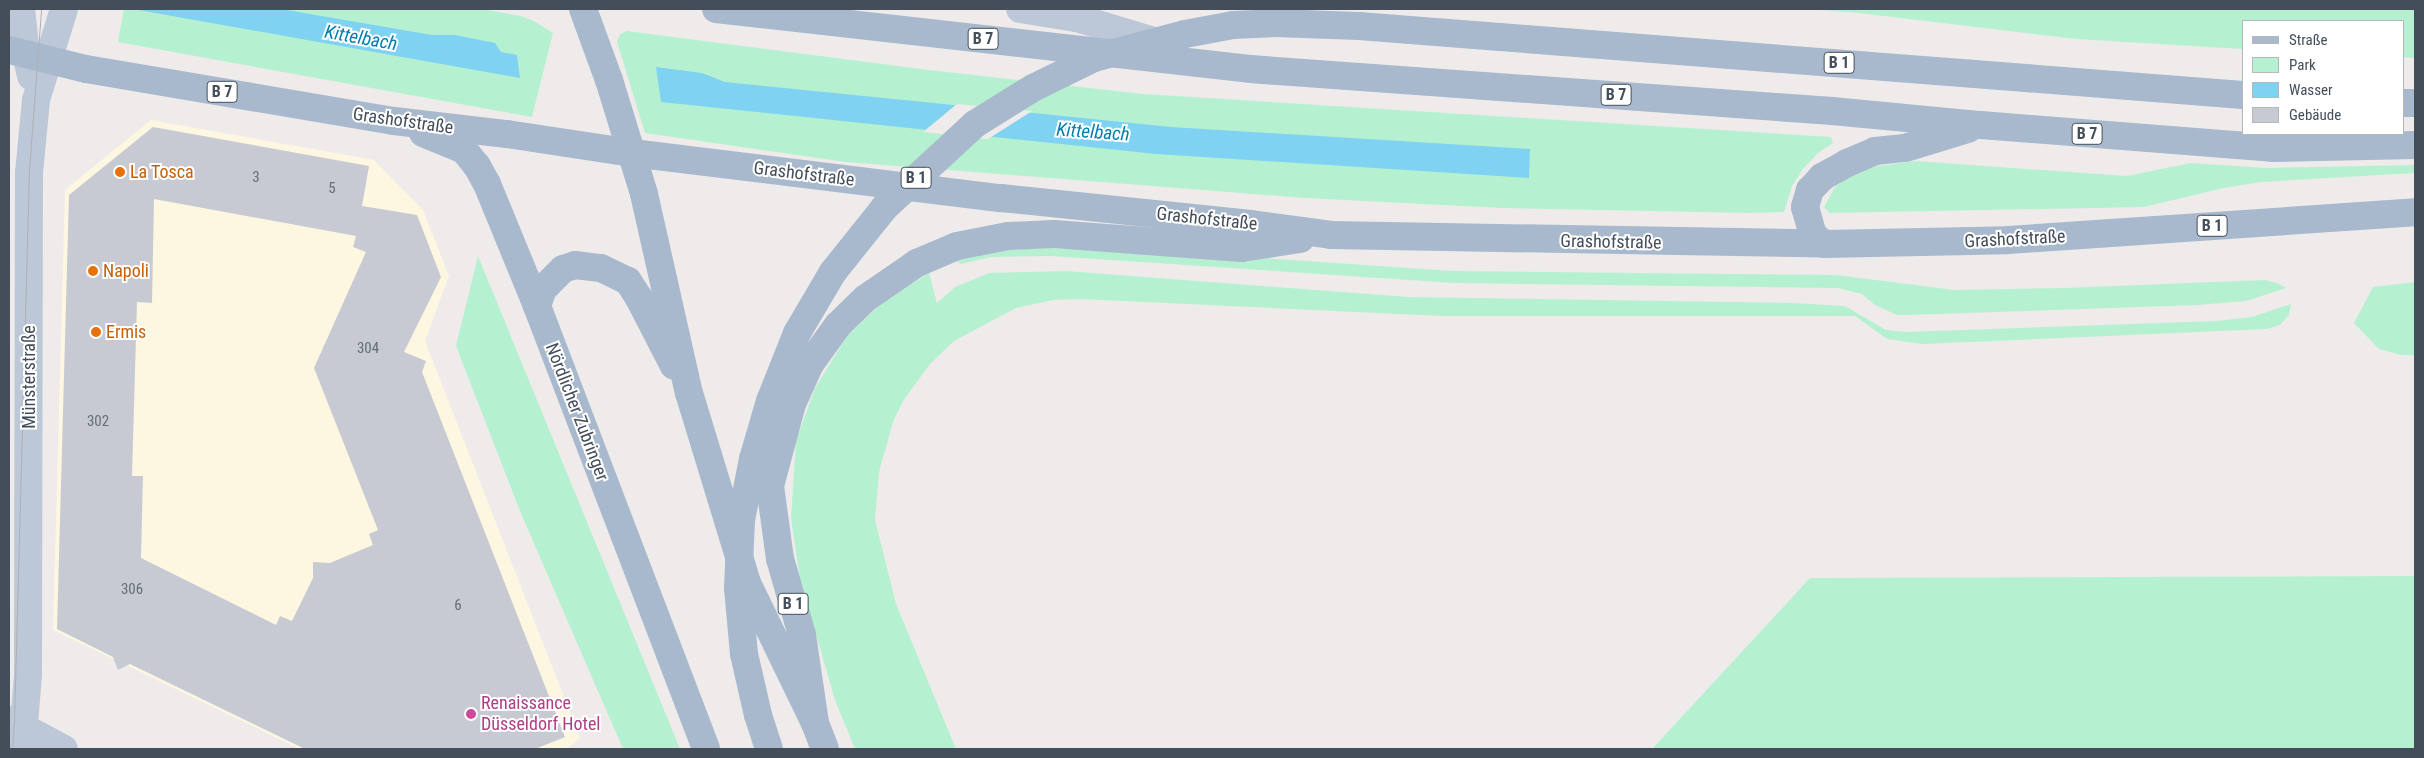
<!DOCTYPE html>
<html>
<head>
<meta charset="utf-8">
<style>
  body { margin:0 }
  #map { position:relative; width:2424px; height:758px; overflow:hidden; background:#efebeb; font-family:"Roboto Condensed",sans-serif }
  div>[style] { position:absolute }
  .commercial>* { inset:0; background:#fdf6e1 }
  .green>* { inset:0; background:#b5f1d0 }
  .water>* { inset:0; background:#7fd2f1 }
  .pier>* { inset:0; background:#efebeb }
  .building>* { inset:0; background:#c7cad2 }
  .secondary>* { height:28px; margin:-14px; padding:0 14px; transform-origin:14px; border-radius:14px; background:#bcc7d7 }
  .primary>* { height:28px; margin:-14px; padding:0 14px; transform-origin:14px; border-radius:14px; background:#a9b9cd }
  .tram>* { height:1px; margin:-0.5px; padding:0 0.5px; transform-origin:0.5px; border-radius:0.5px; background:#adb0b7 }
  .primary-bridge>* { height:28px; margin:-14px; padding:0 14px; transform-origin:14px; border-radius:14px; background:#a9b9cd }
  .dots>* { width:14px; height:14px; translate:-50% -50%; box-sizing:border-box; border:2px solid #fff; border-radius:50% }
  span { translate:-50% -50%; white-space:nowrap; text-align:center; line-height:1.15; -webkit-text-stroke:4px #fff; paint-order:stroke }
  .number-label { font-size:15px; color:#646d78 }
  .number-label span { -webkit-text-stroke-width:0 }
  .shield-label span { padding:1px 4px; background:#fff; border:1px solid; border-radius:4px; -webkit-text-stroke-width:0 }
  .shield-label { font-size:16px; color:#434e5a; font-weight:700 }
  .street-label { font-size:18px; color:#434e5a }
  .food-label { font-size:18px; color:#c56008 }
  .left { translate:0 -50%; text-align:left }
  .hotel-label { font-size:18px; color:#b23c85 }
  .water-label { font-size:19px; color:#037fad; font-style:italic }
  .frame { position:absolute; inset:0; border:10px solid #434e5a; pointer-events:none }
  .legend { position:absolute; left:2242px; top:20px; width:162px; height:115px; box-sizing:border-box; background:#fff; border:1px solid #b4b8bd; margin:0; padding:6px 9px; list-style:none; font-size:15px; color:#434e5a }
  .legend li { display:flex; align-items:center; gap:10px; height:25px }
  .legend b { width:25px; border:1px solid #b4b8bd }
</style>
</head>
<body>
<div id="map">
  <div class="commercial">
    <div style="clip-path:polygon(151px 120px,374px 160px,423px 210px,449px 276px,425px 341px,580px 738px,567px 749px,300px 749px,53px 630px,65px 190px)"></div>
  </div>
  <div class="green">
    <div style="clip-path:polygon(124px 9px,482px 9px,521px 16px,534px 21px,553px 33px,532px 117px,118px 42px)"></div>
    <div style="clip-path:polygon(1805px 9px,2415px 9px,2415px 58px,2403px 57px,2403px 21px,2243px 21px,2243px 49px,2076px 39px,1859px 13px)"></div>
    <div style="clip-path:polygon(627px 31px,929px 70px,1143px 94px,1831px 137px,1833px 143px,1818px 153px,1803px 169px,1792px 186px,1784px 212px,1751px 213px,1502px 208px,1305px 198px,846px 162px,645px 133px,617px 42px,620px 34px)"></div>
    <div style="clip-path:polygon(1915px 161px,2127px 176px,2191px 163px,2267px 168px,2415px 165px,2415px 173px,2261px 182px,2224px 188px,2144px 207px,1829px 213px,1824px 207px,1835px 187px,1854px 173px,1878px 166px)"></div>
    <div style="clip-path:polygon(1050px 248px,1249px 257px,1453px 271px,1836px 275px,1955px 290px,2064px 288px,2265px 280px,2277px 283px,2286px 288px,2246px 301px,2198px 305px,1909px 315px,1897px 315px,1875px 305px,1862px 294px,1838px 288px,1454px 283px,1050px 256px,991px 257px,961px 264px,956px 261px,994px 250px)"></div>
    <div style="clip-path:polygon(478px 256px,680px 749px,623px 749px,520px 511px,456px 346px)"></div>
    <div style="clip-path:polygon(1066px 271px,1408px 297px,1793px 303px,1845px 306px,1886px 330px,1905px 332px,2216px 321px,2252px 317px,2291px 304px,2289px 315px,2280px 325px,2267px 329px,1922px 344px,1887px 339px,1855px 316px,1441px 316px,1081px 299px,1053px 300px,1016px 308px,954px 341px,930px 364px,903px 401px,893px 422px,879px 472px,875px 520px,896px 604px,956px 749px,855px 749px,835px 700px,800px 579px,791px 518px,796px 441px,815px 388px,847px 336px,882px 303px,929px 273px,937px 303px,955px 287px,989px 273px)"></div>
    <div style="clip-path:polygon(2415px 282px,2415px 355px,2401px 355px,2379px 349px,2354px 323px,2373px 287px)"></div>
    <div style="clip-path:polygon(2415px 576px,2415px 749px,1652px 749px,1810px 578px)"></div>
  </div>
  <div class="water">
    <div style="clip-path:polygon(133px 9px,281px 9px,432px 35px,455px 35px,495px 43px,501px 52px,517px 55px,520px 78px)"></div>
    <div style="clip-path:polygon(656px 67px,702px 73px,725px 82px,1171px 127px,1530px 149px,1529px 178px,1156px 154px,661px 102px)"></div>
  </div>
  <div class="pier">
    <div style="clip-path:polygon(957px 104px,1032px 111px,988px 139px,923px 132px)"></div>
  </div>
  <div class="building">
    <div style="clip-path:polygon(evenodd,153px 127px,369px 166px,362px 206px,417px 215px,441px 277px,404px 352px,426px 361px,422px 372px,565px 737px,535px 749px,305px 749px,130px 664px,118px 670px,113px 657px,57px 629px,69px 195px,153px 127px,154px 199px,356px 236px,353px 247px,366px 252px,314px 368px,378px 530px,369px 534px,373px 545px,330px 563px,313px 562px,313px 578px,292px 621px,280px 616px,276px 625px,141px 558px,143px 476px,132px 476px,137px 302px,152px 303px,154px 199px)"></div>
  </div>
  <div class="secondary">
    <div style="left:21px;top:9px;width:45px;rotate:83.7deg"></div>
    <div style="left:26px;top:54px;width:23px;rotate:77deg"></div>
    <div style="left:1020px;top:9px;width:58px;rotate:9deg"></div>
    <div style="left:1077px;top:18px;width:94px;rotate:16.7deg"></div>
    <div style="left:10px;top:720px;width:61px;rotate:28.2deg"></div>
    <div style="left:22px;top:749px;width:75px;rotate:-85.4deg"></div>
    <div style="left:28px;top:674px;width:501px;rotate:-89.89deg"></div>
    <div style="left:29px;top:173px;width:73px;rotate:-84.5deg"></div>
    <div style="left:36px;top:100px;width:95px;rotate:-72.9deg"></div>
  </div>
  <div class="primary">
    <div style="left:583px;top:9px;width:76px;rotate:69.9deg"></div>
    <div style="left:609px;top:80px;width:119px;rotate:72.9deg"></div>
    <div style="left:644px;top:194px;width:204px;rotate:77.3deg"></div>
    <div style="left:689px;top:393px;width:199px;rotate:73deg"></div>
    <div style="left:747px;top:583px;width:156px;rotate:64.1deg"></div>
    <div style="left:815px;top:723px;width:28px;rotate:69deg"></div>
    <div style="left:716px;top:9px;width:537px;rotate:6.41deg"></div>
    <div style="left:1250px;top:69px;width:584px;rotate:4.13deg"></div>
    <div style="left:1832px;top:111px;width:150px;rotate:5.4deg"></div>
    <div style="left:1981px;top:125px;width:292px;rotate:4.5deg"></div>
    <div style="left:2272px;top:148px;width:143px;rotate:-1.2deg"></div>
    <div style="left:1500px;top:37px;width:745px;rotate:4.46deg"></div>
    <div style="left:9px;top:50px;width:79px;rotate:13.9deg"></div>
    <div style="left:86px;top:69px;width:312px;rotate:9.6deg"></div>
    <div style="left:394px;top:121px;width:114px;rotate:6.6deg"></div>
    <div style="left:507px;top:134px;width:126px;rotate:8.6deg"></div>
    <div style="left:632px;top:153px;width:372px;rotate:7deg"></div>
    <div style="left:1001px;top:198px;width:251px;rotate:5.9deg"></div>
    <div style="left:1251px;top:224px;width:81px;rotate:7.8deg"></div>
    <div style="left:1331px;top:235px;width:493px;rotate:1deg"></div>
    <div style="left:1824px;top:244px;width:184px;rotate:-1.2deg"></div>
    <div style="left:2008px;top:240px;width:408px;rotate:-3.9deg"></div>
    <div style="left:2403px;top:103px;width:12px"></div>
    <div style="left:423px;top:133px;width:44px;rotate:22.5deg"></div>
    <div style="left:464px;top:150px;width:21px;rotate:51deg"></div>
    <div style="left:477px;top:166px;width:21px;rotate:61deg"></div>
    <div style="left:487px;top:184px;width:132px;rotate:67.7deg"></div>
    <div style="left:537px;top:306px;width:474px;rotate:69.1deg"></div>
    <div style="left:1824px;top:244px;width:14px;rotate:-141deg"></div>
    <div style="left:1813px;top:235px;width:29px;rotate:-106deg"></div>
    <div style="left:1805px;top:207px;width:18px;rotate:-74deg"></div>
    <div style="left:1810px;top:190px;width:18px;rotate:-47deg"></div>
    <div style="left:1822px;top:177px;width:29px;rotate:-29deg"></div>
    <div style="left:1847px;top:163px;width:30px;rotate:-23deg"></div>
    <div style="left:1875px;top:151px;width:30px;rotate:-6deg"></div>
    <div style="left:1905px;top:148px;width:66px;rotate:-16.8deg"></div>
    <div style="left:537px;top:306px;width:18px;rotate:-71deg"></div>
    <div style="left:543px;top:289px;width:28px;rotate:-45deg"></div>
    <div style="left:563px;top:269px;width:13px;rotate:-18deg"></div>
    <div style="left:575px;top:265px;width:26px;rotate:7deg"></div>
    <div style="left:601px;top:268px;width:30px;rotate:26deg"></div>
    <div style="left:628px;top:281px;width:20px;rotate:57deg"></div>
    <div style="left:639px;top:298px;width:76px;rotate:62.8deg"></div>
    <div style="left:815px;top:723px;width:89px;rotate:-98.4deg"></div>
    <div style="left:802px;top:635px;width:79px;rotate:-106.1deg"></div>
    <div style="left:780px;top:559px;width:74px;rotate:-97.8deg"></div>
    <div style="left:770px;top:486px;width:85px;rotate:-75deg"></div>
    <div style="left:792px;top:404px;width:44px;rotate:-65.8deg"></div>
    <div style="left:810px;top:364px;width:48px;rotate:-54.3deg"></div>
    <div style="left:838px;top:325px;width:39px;rotate:-44deg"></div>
    <div style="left:866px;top:298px;width:62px;rotate:-34.5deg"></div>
    <div style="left:917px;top:263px;width:43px;rotate:-23deg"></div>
    <div style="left:957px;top:246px;width:52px;rotate:-11.1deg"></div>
    <div style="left:1008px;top:236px;width:46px;rotate:-2.5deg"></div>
    <div style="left:1054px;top:234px;width:188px;rotate:4.3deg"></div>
    <div style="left:1241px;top:248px;width:60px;rotate:-8.7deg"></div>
  </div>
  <div class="tram">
    <div style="left:12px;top:749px;width:26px;rotate:-86deg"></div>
    <div style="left:14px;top:723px;width:553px;rotate:-88.45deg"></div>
    <div style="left:29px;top:170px;width:161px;rotate:-85.7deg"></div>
  </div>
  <div class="primary-bridge">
    <div style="left:769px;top:749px;width:36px;rotate:-108deg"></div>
    <div style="left:758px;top:715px;width:63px;rotate:-102.9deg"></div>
    <div style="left:744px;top:654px;width:66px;rotate:-95.2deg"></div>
    <div style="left:738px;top:588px;width:68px;rotate:-87.5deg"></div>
    <div style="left:741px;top:520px;width:62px;rotate:-78.9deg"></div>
    <div style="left:753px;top:459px;width:60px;rotate:-73.7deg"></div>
    <div style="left:770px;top:401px;width:73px;rotate:-68.3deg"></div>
    <div style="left:797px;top:333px;width:71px;rotate:-59.5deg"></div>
    <div style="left:833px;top:272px;width:82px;rotate:-51.4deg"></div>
    <div style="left:884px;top:208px;width:124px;rotate:-42.7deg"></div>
    <div style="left:975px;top:124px;width:68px;rotate:-31.8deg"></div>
    <div style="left:1033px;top:88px;width:68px;rotate:-26.2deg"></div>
    <div style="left:1094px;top:58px;width:94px;rotate:-14.8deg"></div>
    <div style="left:1185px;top:34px;width:49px;rotate:-10.6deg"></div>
    <div style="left:1233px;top:25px;width:42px;rotate:-2.7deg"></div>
    <div style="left:1275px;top:23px;width:84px;rotate:2deg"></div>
    <div style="left:1359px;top:26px;width:141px;rotate:4.5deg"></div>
  </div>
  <div class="dots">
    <div style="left:120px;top:172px;background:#e8710a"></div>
    <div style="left:93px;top:271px;background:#e8710a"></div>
    <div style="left:96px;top:332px;background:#e8710a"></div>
    <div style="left:471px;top:714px;background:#d1479c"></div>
  </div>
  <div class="number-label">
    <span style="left:256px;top:178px">3</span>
    <span style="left:332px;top:189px">5</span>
    <span style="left:368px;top:349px">304</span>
    <span style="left:98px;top:422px">302</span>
    <span style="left:132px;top:590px">306</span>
    <span style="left:458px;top:606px">6</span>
  </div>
  <div class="shield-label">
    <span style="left:983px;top:39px">B 7</span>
    <span style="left:1839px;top:63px">B 1</span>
    <span style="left:222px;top:92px">B 7</span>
    <span style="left:1616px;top:95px">B 7</span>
    <span style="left:2087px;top:134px">B 7</span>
    <span style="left:916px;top:178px">B 1</span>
    <span style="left:2212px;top:226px">B 1</span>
    <span style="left:793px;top:604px">B 1</span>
  </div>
  <div class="street-label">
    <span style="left:403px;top:121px;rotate:8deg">Grashofstraße</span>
    <span style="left:804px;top:174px;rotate:7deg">Grashofstraße</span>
    <span style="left:1207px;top:219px;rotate:6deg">Grashofstraße</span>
    <span style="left:2015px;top:239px;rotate:-3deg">Grashofstraße</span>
    <span style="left:1611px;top:242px;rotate:1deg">Grashofstraße</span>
    <span style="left:29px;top:377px;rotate:-90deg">Münsterstraße</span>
    <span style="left:577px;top:412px;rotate:69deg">Nördlicher Zubringer</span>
  </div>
  <div class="food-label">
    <span class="left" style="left:130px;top:172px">La Tosca</span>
    <span class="left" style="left:103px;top:271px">Napoli</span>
    <span class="left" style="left:106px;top:332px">Ermis</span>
  </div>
  <div class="hotel-label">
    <span class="left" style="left:481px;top:714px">Renaissance<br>Düsseldorf Hotel</span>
  </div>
  <div class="water-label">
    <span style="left:361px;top:38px;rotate:10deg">Kittelbach</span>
    <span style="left:1093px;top:132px;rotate:4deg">Kittelbach</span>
  </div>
  <div class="frame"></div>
  <ul class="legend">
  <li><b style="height:6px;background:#a9b9cd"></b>Straße</li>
  <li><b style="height:14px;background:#b5f1d0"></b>Park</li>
  <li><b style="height:14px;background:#7fd2f1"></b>Wasser</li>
  <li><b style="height:14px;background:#c7cad2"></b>Gebäude</li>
  </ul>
</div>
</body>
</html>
